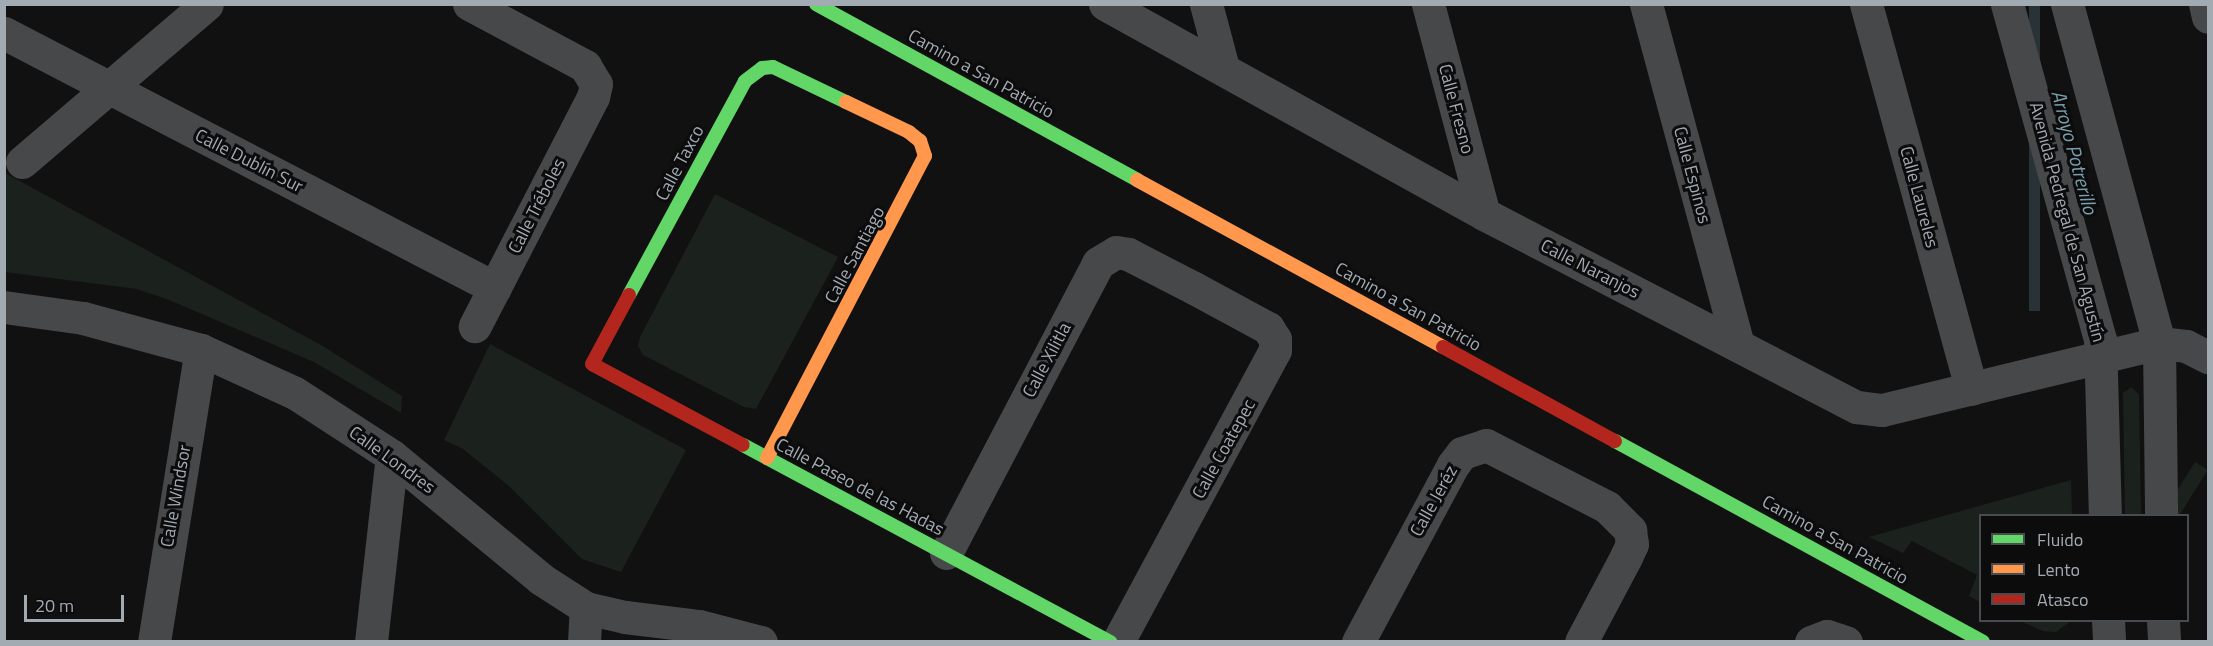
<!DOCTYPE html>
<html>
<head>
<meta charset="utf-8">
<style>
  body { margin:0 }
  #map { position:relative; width:2213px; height:646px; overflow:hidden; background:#111112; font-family:"Titillium Web",sans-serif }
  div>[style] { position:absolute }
  .green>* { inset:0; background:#1b211c; transform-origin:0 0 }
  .water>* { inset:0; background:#293236; transform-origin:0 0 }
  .street>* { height:33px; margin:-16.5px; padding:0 16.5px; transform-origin:16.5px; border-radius:16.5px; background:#46484a }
  .fast>* { height:14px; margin:-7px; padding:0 7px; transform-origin:7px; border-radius:7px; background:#63d668 }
  .slow>* { height:14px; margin:-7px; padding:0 7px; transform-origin:7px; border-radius:7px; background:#ff974d }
  .jam>* { height:14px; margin:-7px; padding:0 7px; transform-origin:7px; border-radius:7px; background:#b3261e }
  span { translate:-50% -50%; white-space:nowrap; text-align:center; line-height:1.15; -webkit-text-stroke:6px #0c0c0d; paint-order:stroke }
  .street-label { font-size:18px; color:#a2aab2 }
  .water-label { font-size:20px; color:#7a9eac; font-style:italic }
  .frame { position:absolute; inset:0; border:6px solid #a2aab2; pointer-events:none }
  .legend { position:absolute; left:1979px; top:514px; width:210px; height:108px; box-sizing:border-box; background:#0c0c0d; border:2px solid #484b4f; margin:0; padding:8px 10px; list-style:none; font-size:18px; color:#a2aab2 }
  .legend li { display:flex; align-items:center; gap:12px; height:30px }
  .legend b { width:30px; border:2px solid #484b4f }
  .scale { position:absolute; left:24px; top:595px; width:100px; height:27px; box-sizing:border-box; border:3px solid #a2aab2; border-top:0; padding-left:8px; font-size:18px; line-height:21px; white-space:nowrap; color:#a2aab2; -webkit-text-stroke:4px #0c0c0d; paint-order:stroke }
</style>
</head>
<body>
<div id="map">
  <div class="green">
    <div style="clip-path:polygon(5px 173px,321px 345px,402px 396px,401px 413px,314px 362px,169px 300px,137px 289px,5px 272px)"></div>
    <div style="clip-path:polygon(715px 194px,838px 257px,756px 409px,744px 407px,643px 355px,638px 346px,640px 337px)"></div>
    <div style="clip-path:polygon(490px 344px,686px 450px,621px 572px,582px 559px,509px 486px,463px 449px,444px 440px)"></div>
    <div style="clip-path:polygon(2131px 387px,2139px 394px,2141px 515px,2125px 515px,2123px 393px)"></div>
    <div style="left:2195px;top:462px;width:15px;height:179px;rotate:32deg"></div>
    <div style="clip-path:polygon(2071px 480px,2072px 515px,1980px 516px,1980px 602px,1969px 596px,1977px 575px,1912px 541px,1903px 553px,1869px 537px)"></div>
    <div style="clip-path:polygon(2020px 621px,2071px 621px,2056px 632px,2043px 631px)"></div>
  </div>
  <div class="water">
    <div style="left:2029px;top:5px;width:11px;height:306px"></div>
  </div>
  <div class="street">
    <div style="left:469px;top:4px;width:132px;rotate:28.1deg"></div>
    <div style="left:585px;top:66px;width:21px;rotate:59deg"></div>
    <div style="left:596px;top:84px;width:13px;rotate:103deg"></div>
    <div style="left:593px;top:97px;width:258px;rotate:117.3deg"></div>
    <div style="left:1105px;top:4px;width:433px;rotate:29deg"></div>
    <div style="left:1484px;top:214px;width:420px;rotate:27.4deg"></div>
    <div style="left:1857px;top:407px;width:25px;rotate:7deg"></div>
    <div style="left:1882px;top:410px;width:285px;rotate:-13.6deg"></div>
    <div style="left:2159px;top:343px;width:27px;rotate:6deg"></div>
    <div style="left:2186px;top:346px;width:25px;rotate:27deg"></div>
    <div style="left:1206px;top:4px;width:66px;rotate:75.1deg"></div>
    <div style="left:1428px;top:4px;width:217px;rotate:75.1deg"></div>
    <div style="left:1646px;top:4px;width:353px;rotate:74.9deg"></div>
    <div style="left:1866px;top:4px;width:399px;rotate:74.7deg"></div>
    <div style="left:2007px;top:4px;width:348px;rotate:74.5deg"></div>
    <div style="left:2100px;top:339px;width:177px;rotate:88.4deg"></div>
    <div style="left:2067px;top:4px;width:351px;rotate:74.8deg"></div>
    <div style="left:2159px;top:343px;width:173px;rotate:89.3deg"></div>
    <div style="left:2205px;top:4px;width:13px;rotate:77deg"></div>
    <div style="left:4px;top:33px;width:553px;rotate:27.45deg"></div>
    <div style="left:22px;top:162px;width:243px;rotate:-40.5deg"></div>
    <div style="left:4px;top:307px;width:80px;rotate:7.9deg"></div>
    <div style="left:83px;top:318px;width:122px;rotate:15.2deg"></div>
    <div style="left:201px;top:350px;width:103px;rotate:24.6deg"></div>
    <div style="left:295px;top:393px;width:116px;rotate:33deg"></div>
    <div style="left:392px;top:456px;width:193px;rotate:39.5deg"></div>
    <div style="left:541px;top:579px;width:54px;rotate:32.8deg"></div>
    <div style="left:586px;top:608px;width:40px;rotate:13deg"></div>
    <div style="left:625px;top:617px;width:75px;rotate:6.9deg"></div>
    <div style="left:699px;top:626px;width:64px;rotate:14.5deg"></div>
    <div style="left:946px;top:553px;width:327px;rotate:-62.3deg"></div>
    <div style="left:1098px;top:263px;width:21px;rotate:-31deg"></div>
    <div style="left:1116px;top:252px;width:12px;rotate:9deg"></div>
    <div style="left:1128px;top:254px;width:74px;rotate:27.3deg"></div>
    <div style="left:1194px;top:288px;width:84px;rotate:28.4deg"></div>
    <div style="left:1268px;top:328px;width:13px;rotate:58deg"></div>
    <div style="left:1275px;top:339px;width:11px;rotate:90deg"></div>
    <div style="left:1275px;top:350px;width:332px;rotate:118.3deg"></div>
    <div style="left:2108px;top:620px;width:22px;rotate:87deg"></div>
    <div style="left:2163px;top:620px;width:22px;rotate:87deg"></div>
    <div style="left:154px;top:642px;width:296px;rotate:-80.9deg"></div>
    <div style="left:371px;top:642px;width:187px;rotate:-83.6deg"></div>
    <div style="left:584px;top:642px;width:34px;rotate:-87deg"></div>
    <div style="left:1358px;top:642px;width:201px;rotate:-61.8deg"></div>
    <div style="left:1453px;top:465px;width:15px;rotate:-53deg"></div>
    <div style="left:1462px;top:453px;width:25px;rotate:-18deg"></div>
    <div style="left:1486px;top:445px;width:136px;rotate:27.1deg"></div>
    <div style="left:1607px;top:507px;width:33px;rotate:45deg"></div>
    <div style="left:1630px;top:530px;width:14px;rotate:82deg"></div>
    <div style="left:1632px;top:544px;width:14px;rotate:115deg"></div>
    <div style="left:1626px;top:557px;width:96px;rotate:117.9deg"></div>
    <div style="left:1811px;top:642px;width:17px;rotate:-21deg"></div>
    <div style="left:1827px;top:636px;width:20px;rotate:18deg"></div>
  </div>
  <div class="fast">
    <div style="left:816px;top:4px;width:366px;rotate:28.7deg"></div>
    <div style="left:629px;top:295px;width:243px;rotate:-61.5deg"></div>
    <div style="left:745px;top:81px;width:21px;rotate:-37deg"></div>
    <div style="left:762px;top:68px;width:11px;rotate:-5deg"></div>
    <div style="left:773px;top:67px;width:81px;rotate:25.6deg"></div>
    <div style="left:1615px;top:441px;width:419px;rotate:28.6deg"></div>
    <div style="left:743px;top:445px;width:417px;rotate:28.2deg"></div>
  </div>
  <div class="slow">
    <div style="left:1137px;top:180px;width:349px;rotate:28.6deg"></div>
    <div style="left:767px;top:458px;width:341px;rotate:-62.4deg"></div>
    <div style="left:925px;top:156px;width:16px;rotate:-108deg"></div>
    <div style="left:920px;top:141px;width:14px;rotate:-141deg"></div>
    <div style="left:909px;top:132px;width:70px;rotate:-154.5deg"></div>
  </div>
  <div class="jam">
    <div style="left:629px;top:295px;width:78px;rotate:118.2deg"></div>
    <div style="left:592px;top:364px;width:171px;rotate:28.2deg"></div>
    <div style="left:1443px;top:347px;width:196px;rotate:28.7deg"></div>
  </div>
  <div class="street-label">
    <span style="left:981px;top:74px;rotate:29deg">Camino a San Patricio</span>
    <span style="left:1456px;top:109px;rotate:75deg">Calle Fresno</span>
    <span style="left:249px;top:161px;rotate:27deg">Calle Dublín Sur</span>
    <span style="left:680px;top:163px;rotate:-62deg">Calle Taxco</span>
    <span style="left:1692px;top:175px;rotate:75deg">Calle Espinos</span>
    <span style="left:1919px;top:197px;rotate:75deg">Calle Laureles</span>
    <span style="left:537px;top:206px;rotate:-63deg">Calle Tréboles</span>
    <span style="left:2067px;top:222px;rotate:75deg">Avenida Pedregal de San Agustín</span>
    <span style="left:855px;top:255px;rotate:-62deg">Calle Santiago</span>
    <span style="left:1590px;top:269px;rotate:27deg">Calle Naranjos</span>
    <span style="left:1408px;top:307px;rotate:29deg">Camino a San Patricio</span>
    <span style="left:1047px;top:360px;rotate:-62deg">Calle Xilitla</span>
    <span style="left:1224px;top:449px;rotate:-61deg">Calle Coatepec</span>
    <span style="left:392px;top:460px;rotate:36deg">Calle Londres</span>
    <span style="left:860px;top:487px;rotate:28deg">Calle Paseo de las Hadas</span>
    <span style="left:176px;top:496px;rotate:-80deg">Calle Windsor</span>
    <span style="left:1434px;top:501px;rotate:-61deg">Calle Jeréz</span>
    <span style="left:1835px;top:540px;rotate:29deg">Camino a San Patricio</span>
  </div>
  <div class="water-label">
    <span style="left:2075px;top:152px;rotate:75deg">Arroyo Potrerillo</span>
  </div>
  <div class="frame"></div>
  <ul class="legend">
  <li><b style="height:8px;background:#63d668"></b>Fluido</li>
  <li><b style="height:8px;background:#ff974d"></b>Lento</li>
  <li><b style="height:8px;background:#b3261e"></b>Atasco</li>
  </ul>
  <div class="scale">20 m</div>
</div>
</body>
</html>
